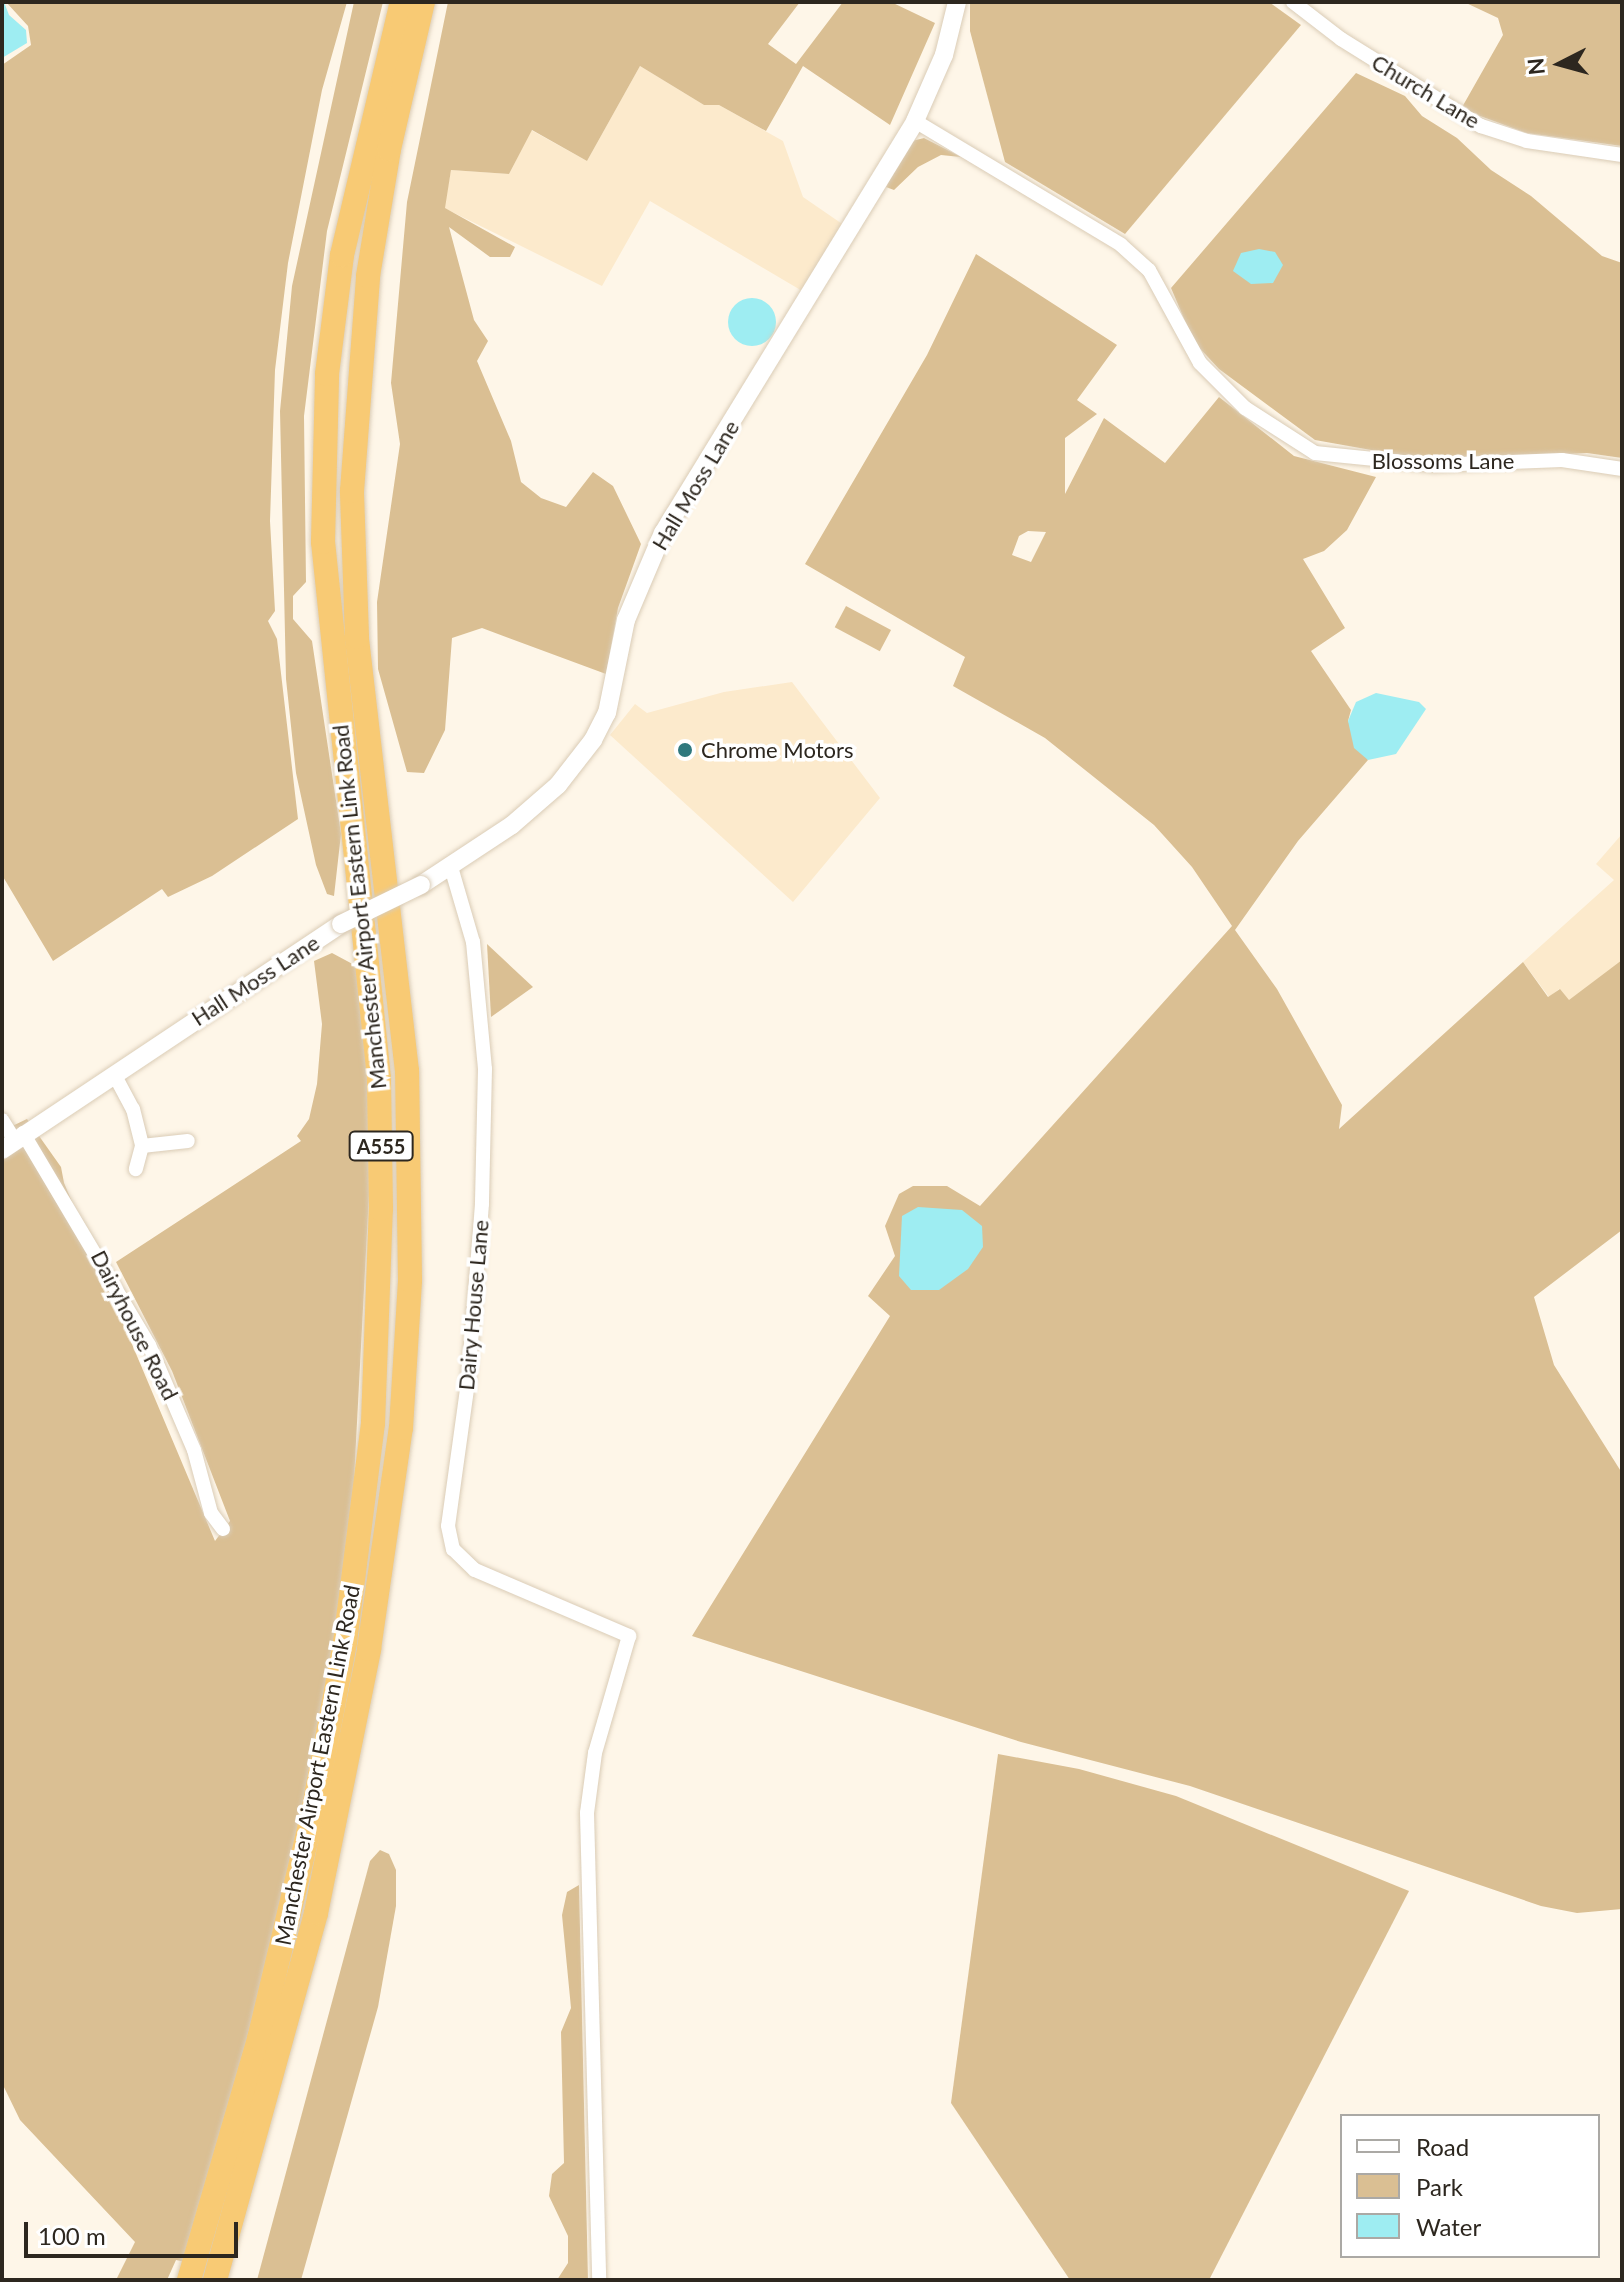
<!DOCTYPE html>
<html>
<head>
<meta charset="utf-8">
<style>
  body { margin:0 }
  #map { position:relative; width:1624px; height:2282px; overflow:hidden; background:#fef6e8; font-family:Lato,sans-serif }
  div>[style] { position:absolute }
  .built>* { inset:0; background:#fceacc }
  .green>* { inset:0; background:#dabf93; transform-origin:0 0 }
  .water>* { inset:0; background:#9eedf2 }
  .round { border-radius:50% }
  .roads { filter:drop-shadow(0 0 2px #daccb6) drop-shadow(0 0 2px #daccb6) }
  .minor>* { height:14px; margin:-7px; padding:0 7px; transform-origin:7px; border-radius:7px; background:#fff }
  .tertiary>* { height:18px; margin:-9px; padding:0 9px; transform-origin:9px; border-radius:9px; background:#fff }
  .trunk>* { height:24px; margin:-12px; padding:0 12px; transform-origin:12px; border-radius:12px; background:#f8ca74 }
  .bridges { filter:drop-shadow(0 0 2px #daccb6) drop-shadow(0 0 2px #daccb6) }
  .tertiary-bridge>* { height:18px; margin:-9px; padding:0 9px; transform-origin:9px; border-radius:9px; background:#fff }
  .dots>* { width:22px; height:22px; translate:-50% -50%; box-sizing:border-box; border:4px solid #fff; border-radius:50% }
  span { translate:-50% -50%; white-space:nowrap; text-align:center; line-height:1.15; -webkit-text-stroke:7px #fff; paint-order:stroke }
  .shield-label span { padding:2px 6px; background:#fff; border:2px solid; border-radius:6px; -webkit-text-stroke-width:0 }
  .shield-label { font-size:20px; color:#2d271f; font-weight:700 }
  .street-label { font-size:22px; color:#2d271f }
  .poi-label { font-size:22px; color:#2d271f }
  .left { translate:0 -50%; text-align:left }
  .frame { position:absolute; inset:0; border:4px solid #2d271f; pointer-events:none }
  .legend { position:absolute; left:1340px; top:2114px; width:260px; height:144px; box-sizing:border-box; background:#fff; border:2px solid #aba9a5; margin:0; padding:10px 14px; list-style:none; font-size:24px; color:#2d271f }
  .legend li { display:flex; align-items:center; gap:16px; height:40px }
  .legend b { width:40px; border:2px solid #aba9a5 }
  .north { position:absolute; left:1520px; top:24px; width:80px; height:80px; -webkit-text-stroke:6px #fff; paint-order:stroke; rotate:264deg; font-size:22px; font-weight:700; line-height:32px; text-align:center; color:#2d271f }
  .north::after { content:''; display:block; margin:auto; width:28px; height:36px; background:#2d271f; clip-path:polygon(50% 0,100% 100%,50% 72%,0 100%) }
  .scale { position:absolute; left:24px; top:2222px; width:214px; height:36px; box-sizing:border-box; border:4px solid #2d271f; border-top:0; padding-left:10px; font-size:24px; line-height:28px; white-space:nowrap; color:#2d271f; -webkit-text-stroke:6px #fff; paint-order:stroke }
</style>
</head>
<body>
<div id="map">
  <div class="built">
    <div style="clip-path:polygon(640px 66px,704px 105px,719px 105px,783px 141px,803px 197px,851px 230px,809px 295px,650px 201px,602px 286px,444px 208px,451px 170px,509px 174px,531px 130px,587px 161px)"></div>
    <div style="clip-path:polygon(792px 682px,880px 798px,793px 902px,610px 735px,635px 704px,647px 713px,724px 692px)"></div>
    <div style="clip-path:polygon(1622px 834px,1622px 1012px,1594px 1033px,1559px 989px,1549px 997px,1523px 962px,1614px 880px,1596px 864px)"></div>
  </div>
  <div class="green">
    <div style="clip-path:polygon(6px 2px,347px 2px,322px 90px,288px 263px,275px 370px,270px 521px,275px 611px,268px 621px,277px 639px,298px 819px,212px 876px,168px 897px,162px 889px,53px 961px,2px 875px,2px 65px,31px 45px,28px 26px)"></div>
    <div style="clip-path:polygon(354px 2px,383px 2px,327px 231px,304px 416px,306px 582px,293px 596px,293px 619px,312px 641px,341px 834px,334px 896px,327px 894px,316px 865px,296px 773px,286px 679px,280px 411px,292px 286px)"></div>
    <div style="clip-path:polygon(448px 2px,800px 2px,768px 44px,796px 64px,843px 2px,891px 2px,935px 23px,890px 125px,803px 66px,766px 131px,719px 105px,704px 105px,640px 66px,587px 161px,532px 130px,509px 174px,451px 170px,445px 208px,515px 247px,510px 257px,490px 257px,449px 227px,474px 320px,488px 341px,477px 361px,511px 441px,521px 482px,541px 498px,566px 507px,593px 472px,613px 486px,641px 544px,618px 608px,606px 674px,482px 628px,452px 638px,445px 730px,424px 773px,407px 772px,378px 669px,377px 602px,400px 444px,391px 383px,407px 202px)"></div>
    <div style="clip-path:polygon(970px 2px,1269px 2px,1301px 25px,1125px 234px,1005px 162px,970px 31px)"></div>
    <div style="clip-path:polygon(1464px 2px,1622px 2px,1622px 146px,1527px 133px,1461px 109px,1503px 35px,1498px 18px)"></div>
    <div style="clip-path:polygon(1356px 73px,1405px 96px,1422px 116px,1457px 138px,1491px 170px,1531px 196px,1602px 256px,1622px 263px,1622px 458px,1587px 453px,1427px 460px,1315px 440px,1219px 369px,1194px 342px,1171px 288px)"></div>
    <div style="clip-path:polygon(924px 138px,961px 157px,941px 155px,918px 167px,894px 190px,886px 187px,902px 154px,912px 141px)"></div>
    <div style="clip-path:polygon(evenodd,976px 254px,1117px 345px,1077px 400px,1097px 414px,1065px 438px,1065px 494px,1104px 418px,1165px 463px,1219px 397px,1294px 456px,1376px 477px,1347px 530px,1324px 551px,1303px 559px,1345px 628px,1311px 651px,1351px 710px,1348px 721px,1368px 760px,1298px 841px,1235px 930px,1277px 989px,1342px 1105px,1339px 1129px,1523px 962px,1548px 997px,1560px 989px,1569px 1000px,1622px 960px,1622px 1230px,1534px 1297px,1554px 1365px,1622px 1473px,1622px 1909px,1577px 1913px,1541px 1906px,1190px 1786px,1021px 1742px,692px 1636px,890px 1316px,868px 1296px,895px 1256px,885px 1226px,899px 1194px,913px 1186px,947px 1186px,980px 1206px,1232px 926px,1192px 867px,1154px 825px,1045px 738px,953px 686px,965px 657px,805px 564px,927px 355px,976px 254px,1028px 531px,1046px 532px,1031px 562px,1012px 555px,1019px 536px,1028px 531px)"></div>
    <div style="left:846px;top:606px;width:51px;height:24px;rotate:28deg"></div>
    <div style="clip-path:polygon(487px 944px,533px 987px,491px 1017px)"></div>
    <div style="clip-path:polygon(332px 953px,360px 968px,368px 1084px,369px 1194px,350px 1556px,302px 1818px,263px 1992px,186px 2262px,176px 2260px,167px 2280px,116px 2280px,135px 2242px,20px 2120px,2px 2083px,2px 1131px,27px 1119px,61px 1167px,64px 1183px,215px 1541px,230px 1521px,172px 1371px,116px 1262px,301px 1141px,297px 1136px,309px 1119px,317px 1084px,322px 1024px,314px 961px)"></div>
    <div style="clip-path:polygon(998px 1754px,1079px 1769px,1176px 1796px,1409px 1891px,1209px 2280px,1070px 2280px,951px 2103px)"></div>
    <div style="clip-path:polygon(380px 1850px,389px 1854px,396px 1870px,396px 1906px,378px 2007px,301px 2280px,257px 2280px,370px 1861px)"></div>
    <div style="clip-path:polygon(579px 1885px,588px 2280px,557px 2280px,568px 2263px,568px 2236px,549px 2196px,552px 2174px,564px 2163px,561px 2032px,571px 2008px,562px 1915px,567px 1892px)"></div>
  </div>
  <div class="water">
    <div style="clip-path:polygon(4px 2px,9px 15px,26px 30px,27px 43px,2px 58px)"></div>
    <div style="clip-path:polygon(1259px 249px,1275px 252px,1283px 265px,1273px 283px,1251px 284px,1233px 271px,1241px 253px)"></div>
    <div class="round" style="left:728px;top:298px;width:48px;height:48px"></div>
    <div style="clip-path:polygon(1376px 693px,1419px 702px,1426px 709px,1396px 754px,1368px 760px,1354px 748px,1348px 721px,1356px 702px)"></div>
    <div style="clip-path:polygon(918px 1207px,962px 1210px,982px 1226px,983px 1247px,968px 1269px,939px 1290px,911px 1290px,899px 1276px,902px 1216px)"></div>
  </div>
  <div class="roads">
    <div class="minor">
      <div style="left:1293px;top:2px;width:61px;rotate:37.6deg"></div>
      <div style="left:1341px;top:39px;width:165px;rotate:31.9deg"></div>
      <div style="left:1481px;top:126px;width:48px;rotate:18.1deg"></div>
      <div style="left:1527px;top:141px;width:96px;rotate:8.4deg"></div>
      <div style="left:915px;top:121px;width:240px;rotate:31deg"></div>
      <div style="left:1121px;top:245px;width:38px;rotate:42deg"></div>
      <div style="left:1149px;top:270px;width:106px;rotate:61.3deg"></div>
      <div style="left:1200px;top:363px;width:64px;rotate:45deg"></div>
      <div style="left:1245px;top:408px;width:83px;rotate:32.7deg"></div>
      <div style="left:1315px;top:453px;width:120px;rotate:5.8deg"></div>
      <div style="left:1434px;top:465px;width:128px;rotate:-2.2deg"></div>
      <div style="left:1562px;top:460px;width:61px;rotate:8.5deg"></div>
      <div style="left:451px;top:867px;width:78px;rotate:73.7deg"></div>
      <div style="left:473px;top:942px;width:128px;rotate:84.6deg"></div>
      <div style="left:485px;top:1069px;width:135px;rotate:91.3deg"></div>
      <div style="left:482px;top:1204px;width:179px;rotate:94.5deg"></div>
      <div style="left:468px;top:1382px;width:145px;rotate:97.9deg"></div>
      <div style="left:448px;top:1526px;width:24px;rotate:78deg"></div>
      <div style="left:453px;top:1549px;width:30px;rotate:44deg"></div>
      <div style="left:475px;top:1570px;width:168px;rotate:23.2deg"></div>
      <div style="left:629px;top:1636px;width:122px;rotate:106.2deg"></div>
      <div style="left:595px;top:1753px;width:61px;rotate:97.6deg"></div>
      <div style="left:587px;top:1813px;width:467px;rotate:88.5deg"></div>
      <div style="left:114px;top:1074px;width:40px;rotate:62deg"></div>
      <div style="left:133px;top:1109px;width:38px;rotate:76deg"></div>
      <div style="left:142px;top:1146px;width:24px;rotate:105deg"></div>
      <div style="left:2px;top:1120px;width:22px;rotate:58deg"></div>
      <div style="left:23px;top:1133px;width:247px;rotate:59.3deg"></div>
      <div style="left:149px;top:1345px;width:114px;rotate:66.8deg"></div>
      <div style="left:194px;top:1450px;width:65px;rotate:74.9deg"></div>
      <div style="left:211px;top:1513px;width:20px;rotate:53deg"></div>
      <div style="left:142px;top:1146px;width:46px;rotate:-6.2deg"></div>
    </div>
    <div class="tertiary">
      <div style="left:421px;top:885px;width:109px;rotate:-33.4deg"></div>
      <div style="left:512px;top:825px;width:61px;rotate:-41deg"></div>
      <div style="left:558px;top:785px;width:57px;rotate:-52.1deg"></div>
      <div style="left:593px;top:740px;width:30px;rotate:-63deg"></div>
      <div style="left:607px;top:713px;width:95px;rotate:-78.5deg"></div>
      <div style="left:626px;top:620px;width:95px;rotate:-67deg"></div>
      <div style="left:663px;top:533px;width:483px;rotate:-58.5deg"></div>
      <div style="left:915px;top:121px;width:72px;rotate:-66.3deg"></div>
      <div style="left:944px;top:55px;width:55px;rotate:-76.2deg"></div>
      <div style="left:2px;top:1150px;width:407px;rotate:-33.7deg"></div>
    </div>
    <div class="trunk">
      <div style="left:189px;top:2280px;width:251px;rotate:-73.8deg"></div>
      <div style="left:259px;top:2039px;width:233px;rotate:-76.6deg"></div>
      <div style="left:313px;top:1812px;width:173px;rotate:-79.3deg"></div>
      <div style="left:345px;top:1642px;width:221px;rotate:-82.7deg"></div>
      <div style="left:373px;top:1423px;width:214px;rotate:-87.9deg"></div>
      <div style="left:381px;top:1209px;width:131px;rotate:-90.9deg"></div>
      <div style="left:379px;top:1078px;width:539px;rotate:-95.96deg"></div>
      <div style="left:323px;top:542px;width:168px;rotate:-88.6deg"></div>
      <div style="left:327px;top:374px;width:120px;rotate:-82.8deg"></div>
      <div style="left:342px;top:255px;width:260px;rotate:-76.7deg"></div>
      <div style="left:215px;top:2280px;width:381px;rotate:-74.6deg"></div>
      <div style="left:316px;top:1913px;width:269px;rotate:-78.6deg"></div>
      <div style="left:369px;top:1649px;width:223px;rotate:-81.8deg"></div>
      <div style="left:401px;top:1428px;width:148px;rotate:-86.5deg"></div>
      <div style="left:410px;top:1280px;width:209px;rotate:-90.8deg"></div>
      <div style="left:407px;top:1071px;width:437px;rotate:-96.6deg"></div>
      <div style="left:357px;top:637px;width:146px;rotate:-92deg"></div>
      <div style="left:352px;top:491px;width:216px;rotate:-85.7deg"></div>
      <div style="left:368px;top:276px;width:129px;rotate:-80.6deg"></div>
      <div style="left:389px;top:149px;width:151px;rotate:-77deg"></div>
    </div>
  </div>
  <div class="bridges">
    <div class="tertiary-bridge">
      <div style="left:341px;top:924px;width:89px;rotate:-26deg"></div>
    </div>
  </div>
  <div class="dots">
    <div style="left:685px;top:750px;background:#2f787d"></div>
  </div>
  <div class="shield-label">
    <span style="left:381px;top:1146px">A555</span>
  </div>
  <div class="street-label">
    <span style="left:1426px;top:91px;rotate:31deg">Church Lane</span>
    <span style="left:1443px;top:461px">Blossoms Lane</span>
    <span style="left:695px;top:485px;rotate:-59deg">Hall Moss Lane</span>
    <span style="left:359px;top:907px;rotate:-96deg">Manchester Airport Eastern Link Road</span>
    <span style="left:255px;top:980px;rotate:-33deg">Hall Moss Lane</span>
    <span style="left:473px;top:1305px;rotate:-85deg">Dairy House Lane</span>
    <span style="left:135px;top:1325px;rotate:63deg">Dairyhouse Road</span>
    <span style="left:317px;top:1765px;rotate:-79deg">Manchester Airport Eastern Link Road</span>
  </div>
  <div class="poi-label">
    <span class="left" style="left:701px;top:750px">Chrome Motors</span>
  </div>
  <div class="frame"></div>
  <ul class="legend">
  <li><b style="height:10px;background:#fff"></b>Road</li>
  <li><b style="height:22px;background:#dabf93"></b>Park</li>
  <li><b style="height:22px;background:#9eedf2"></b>Water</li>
  </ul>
  <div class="north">N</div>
  <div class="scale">100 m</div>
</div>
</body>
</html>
